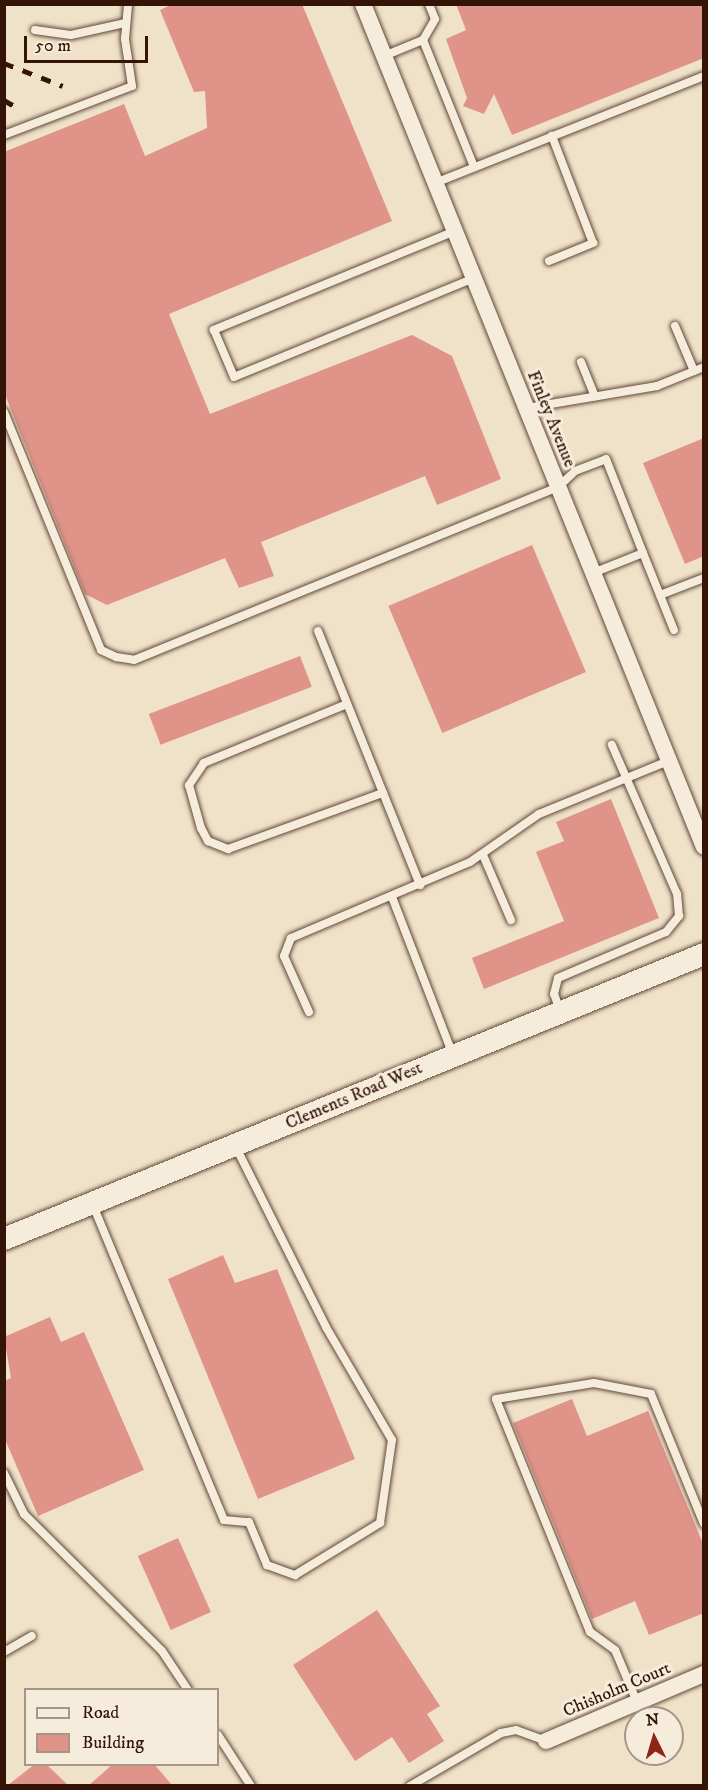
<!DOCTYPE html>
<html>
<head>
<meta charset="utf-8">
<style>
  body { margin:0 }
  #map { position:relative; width:708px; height:1790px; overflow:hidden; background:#f0e2c9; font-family:"IM FELL DW Pica",serif }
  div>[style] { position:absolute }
  .building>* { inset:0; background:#df9389; transform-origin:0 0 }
  .roads { filter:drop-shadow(0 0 2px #624838) drop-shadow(0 0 2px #624838) }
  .lane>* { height:8px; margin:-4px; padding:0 4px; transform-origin:4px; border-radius:4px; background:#f5ecdc }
  .street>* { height:16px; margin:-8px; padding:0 8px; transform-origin:8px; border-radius:8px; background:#f5ecdc }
  .secondary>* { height:22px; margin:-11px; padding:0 11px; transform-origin:11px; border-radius:11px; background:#f5ecdc }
  .rail>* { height:4.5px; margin-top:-2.25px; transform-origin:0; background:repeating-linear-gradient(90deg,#331407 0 10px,transparent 0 20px) }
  span { translate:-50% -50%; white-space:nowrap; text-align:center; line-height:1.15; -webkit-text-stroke:6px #f5ecdc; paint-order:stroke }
  .street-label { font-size:18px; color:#331407 }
  .frame { position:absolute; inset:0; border:6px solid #331407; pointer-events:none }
  .legend { position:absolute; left:24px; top:1688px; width:195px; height:78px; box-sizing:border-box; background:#f5ecdc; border:2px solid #a79687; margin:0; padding:8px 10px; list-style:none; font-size:18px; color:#331407 }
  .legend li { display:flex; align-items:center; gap:12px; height:30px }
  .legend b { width:30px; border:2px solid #a79687 }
  .north { position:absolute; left:624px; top:1706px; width:60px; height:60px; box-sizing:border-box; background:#f5ecdc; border:2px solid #a79687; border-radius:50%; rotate:355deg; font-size:16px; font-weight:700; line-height:24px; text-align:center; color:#331407 }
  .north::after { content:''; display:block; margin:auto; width:21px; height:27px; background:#8f2418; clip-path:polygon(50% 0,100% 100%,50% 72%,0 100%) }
  .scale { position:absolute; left:24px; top:36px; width:124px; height:27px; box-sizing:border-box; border:3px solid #331407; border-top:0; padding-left:8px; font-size:18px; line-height:21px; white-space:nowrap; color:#331407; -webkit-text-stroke:4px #f5ecdc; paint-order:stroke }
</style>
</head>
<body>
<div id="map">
  <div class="building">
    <div style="clip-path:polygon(173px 4px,302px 4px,392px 221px,169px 314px,210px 414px,412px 335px,452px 356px,501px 479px,437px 505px,425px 476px,261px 542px,274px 576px,239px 588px,225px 558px,107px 605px,85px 594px,4px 392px,4px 152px,124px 104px,145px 156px,207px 128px,205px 91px,194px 92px,160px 10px)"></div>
    <div style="clip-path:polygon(456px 4px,704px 4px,704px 58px,512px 135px,494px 94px,484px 114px,463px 106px,467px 98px,446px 39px,466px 30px)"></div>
    <div style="clip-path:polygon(704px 438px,704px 556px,685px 564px,643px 463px)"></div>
    <div style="left:532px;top:545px;width:138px;height:156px;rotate:67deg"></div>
    <div style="left:300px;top:656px;width:33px;height:162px;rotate:69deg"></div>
    <div style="clip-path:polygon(611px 799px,659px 918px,484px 989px,472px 958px,564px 921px,536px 852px,564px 841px,556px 822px)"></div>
    <div style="clip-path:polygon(223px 1255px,235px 1283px,277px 1269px,355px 1459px,258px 1499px,168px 1279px)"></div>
    <div style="clip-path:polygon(50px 1317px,61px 1342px,84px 1332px,144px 1470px,38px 1516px,4px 1437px,4px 1381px,11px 1378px,4px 1337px)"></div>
    <div style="clip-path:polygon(572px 1399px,587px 1436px,648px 1411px,704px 1546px,704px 1613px,649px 1635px,635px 1601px,592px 1619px,513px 1423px)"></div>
    <div style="left:178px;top:1538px;width:81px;height:44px;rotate:66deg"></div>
    <div style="clip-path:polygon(377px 1610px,440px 1706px,427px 1714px,444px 1741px,409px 1763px,392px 1737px,355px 1761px,293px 1665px)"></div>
    <div style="clip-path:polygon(35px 1764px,46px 1764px,68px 1785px,8px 1785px)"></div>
    <div style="clip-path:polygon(113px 1764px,154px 1764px,172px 1785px,89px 1785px)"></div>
  </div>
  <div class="roads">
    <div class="lane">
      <div style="left:35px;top:30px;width:36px;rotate:8deg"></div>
      <div style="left:71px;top:35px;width:55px;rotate:-12.5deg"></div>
      <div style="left:423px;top:40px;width:137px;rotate:68.1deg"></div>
      <div style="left:384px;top:56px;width:42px;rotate:-22.3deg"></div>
      <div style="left:423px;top:40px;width:24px;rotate:-60deg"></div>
      <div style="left:435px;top:19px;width:16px;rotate:-112deg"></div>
      <div style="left:4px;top:135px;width:137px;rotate:-20.9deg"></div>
      <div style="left:132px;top:86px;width:48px;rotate:-98.5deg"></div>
      <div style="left:125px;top:39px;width:35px;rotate:-85deg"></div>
      <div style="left:435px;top:183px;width:289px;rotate:-21.7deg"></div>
      <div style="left:455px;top:231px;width:261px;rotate:157.7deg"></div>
      <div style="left:214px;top:330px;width:51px;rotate:66.9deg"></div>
      <div style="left:234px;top:377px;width:260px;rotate:-22.4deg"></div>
      <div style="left:549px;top:261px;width:48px;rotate:-22.2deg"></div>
      <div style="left:593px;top:243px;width:115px;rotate:-111deg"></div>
      <div style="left:675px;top:326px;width:49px;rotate:67.1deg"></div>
      <div style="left:581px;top:362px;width:37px;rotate:68deg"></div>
      <div style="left:527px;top:408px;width:132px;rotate:-9.6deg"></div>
      <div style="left:657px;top:386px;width:51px;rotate:-22deg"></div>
      <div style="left:4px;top:412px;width:257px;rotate:67.8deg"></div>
      <div style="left:101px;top:650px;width:17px;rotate:25deg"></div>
      <div style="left:116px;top:657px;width:18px;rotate:9deg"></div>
      <div style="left:134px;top:660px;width:458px;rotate:-22.2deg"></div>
      <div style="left:558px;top:487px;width:23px;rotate:-43deg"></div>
      <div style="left:575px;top:471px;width:33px;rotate:-21deg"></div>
      <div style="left:606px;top:459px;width:101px;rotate:68.5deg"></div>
      <div style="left:643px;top:553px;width:54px;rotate:158.2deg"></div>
      <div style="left:643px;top:553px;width:83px;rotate:68.1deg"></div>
      <div style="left:660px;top:595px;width:47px;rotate:-21.1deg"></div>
      <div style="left:318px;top:631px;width:274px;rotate:68.1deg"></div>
      <div style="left:347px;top:704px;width:155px;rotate:157.6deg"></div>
      <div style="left:204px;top:763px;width:27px;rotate:124deg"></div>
      <div style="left:189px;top:785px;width:45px;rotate:74.4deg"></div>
      <div style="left:201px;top:828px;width:15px;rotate:62deg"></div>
      <div style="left:208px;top:841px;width:22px;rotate:22deg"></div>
      <div style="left:228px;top:849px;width:165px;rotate:-19.9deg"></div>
      <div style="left:483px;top:855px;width:71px;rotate:66.7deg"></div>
      <div style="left:392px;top:897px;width:169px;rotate:68.9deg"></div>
      <div style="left:560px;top:1011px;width:18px;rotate:-109deg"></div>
      <div style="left:554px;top:994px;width:16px;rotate:-76deg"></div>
      <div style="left:558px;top:978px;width:117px;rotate:-23.1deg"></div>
      <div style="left:666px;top:932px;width:21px;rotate:-51deg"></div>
      <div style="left:679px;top:916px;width:22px;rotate:-95deg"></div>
      <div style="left:677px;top:894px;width:163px;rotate:-113.6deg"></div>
      <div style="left:309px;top:1012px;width:61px;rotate:-114.1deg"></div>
      <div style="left:284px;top:956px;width:19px;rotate:-69deg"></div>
      <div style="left:291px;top:938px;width:194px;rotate:-23deg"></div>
      <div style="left:470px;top:862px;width:84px;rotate:-34.8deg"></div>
      <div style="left:539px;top:814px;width:139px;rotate:-22.3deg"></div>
      <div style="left:92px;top:1203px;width:343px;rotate:67.4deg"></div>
      <div style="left:224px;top:1520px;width:25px;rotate:5deg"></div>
      <div style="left:249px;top:1522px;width:47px;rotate:67.3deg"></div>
      <div style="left:267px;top:1565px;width:30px;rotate:20deg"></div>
      <div style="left:295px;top:1575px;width:100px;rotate:-31.5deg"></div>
      <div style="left:380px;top:1523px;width:84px;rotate:-81.8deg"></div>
      <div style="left:392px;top:1440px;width:131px;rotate:-120.3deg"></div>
      <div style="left:326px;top:1327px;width:203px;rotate:-116.6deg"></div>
      <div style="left:4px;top:1473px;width:46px;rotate:64deg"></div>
      <div style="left:24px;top:1514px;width:194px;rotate:44.8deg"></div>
      <div style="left:162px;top:1651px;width:47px;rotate:56.3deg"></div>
      <div style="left:4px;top:1652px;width:32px;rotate:-30deg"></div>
      <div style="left:637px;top:1702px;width:56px;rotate:-112.9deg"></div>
      <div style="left:615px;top:1650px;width:31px;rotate:-144deg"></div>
      <div style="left:590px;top:1632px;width:251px;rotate:-112deg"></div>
      <div style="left:496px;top:1399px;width:99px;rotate:-9.3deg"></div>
      <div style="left:594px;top:1383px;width:58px;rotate:10.9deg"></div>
      <div style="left:651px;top:1394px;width:140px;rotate:67.8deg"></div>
      <div style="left:218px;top:1735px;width:61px;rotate:57.1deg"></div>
      <div style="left:410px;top:1786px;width:105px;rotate:-30.2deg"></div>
      <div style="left:501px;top:1733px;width:15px;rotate:-11deg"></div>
      <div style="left:516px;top:1730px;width:32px;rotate:20deg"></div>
    </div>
    <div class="street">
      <div style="left:363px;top:4px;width:909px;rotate:67.98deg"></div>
      <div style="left:546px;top:1741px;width:172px;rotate:-23deg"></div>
    </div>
    <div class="secondary">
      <div style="left:4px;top:1239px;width:756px;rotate:-22.15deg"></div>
    </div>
  </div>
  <div class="rail">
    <div style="left:4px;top:63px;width:63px;rotate:21.3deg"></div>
    <div style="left:4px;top:100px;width:14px;rotate:30deg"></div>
  </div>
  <div class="street-label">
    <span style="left:551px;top:419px;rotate:68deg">Finley Avenue</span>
    <span style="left:354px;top:1096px;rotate:-23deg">Clements Road West</span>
    <span style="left:617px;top:1690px;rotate:-23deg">Chisholm Court</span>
  </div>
  <div class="frame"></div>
  <ul class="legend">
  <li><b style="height:8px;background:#f5ecdc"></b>Road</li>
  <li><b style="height:16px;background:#df9389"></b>Building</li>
  </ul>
  <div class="north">N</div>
  <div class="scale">50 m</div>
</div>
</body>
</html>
